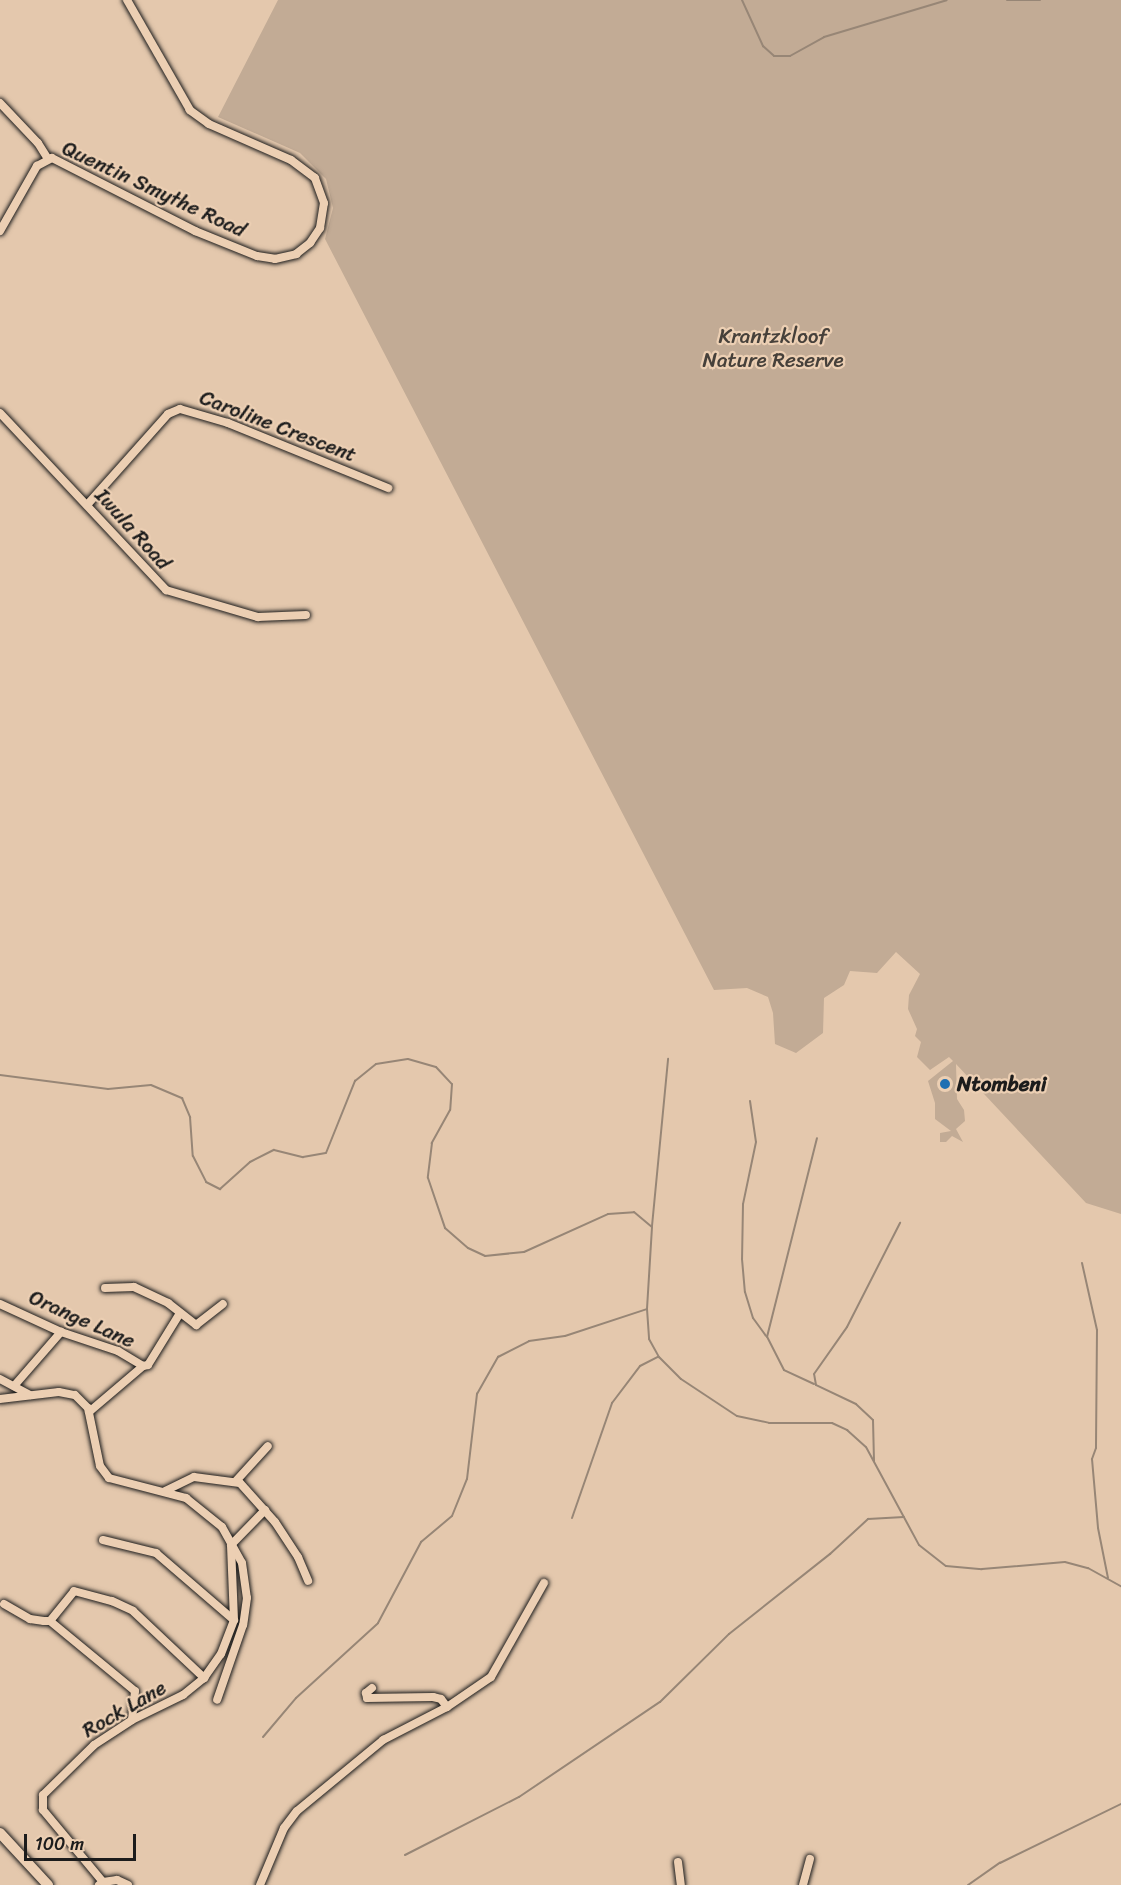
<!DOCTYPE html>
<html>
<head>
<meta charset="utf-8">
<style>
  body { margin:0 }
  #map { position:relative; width:1121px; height:1885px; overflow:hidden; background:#e4c8ad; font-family:Sriracha,sans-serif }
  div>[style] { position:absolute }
  .green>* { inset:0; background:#c2ab95 }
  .stream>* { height:2px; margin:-1px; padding:0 1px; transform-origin:1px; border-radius:1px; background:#978676 }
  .roads { filter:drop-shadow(0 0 2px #1c1c1c) drop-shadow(0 0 2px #1c1c1c) }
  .street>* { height:8px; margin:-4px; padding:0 4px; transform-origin:4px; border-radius:4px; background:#eccfb3 }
  .secondary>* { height:10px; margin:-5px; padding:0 5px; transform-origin:5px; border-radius:5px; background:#eccfb3 }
  .dots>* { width:16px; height:16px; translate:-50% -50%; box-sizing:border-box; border:3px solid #eccfb3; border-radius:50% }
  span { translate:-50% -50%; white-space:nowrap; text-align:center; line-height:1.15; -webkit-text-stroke:4.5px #eccfb3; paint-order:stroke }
  .street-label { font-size:21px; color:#1c1c1c }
  .park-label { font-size:21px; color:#46403a }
  .poi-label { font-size:21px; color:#1c1c1c; font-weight:700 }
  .left { translate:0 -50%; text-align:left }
  .scale { position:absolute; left:24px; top:1834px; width:112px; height:27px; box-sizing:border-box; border:3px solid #1c1c1c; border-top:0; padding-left:8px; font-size:18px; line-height:21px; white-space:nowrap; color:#1c1c1c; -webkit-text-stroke:4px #eccfb3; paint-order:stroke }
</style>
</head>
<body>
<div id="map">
  <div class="green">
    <div style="clip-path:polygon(278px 0,1121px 0,1121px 1214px,1086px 1203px,956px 1064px,957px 1099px,964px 1110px,965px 1121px,956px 1129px,963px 1142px,952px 1136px,946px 1142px,940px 1142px,940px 1133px,951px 1131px,935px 1119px,935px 1103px,928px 1081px,953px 1061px,949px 1057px,930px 1070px,917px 1057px,921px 1042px,915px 1036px,917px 1029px,908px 1009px,909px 995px,920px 974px,896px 952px,877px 973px,850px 971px,844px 985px,824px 998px,823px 1033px,796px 1053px,775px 1044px,773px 1013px,768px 997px,747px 988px,714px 990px,325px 239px,333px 208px,326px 179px,300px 153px,218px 117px)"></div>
  </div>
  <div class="stream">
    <div style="left:742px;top:0;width:51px;rotate:65.5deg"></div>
    <div style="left:763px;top:46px;width:15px;rotate:42deg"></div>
    <div style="left:774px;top:56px;width:16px"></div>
    <div style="left:790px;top:56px;width:39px;rotate:-29deg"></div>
    <div style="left:824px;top:37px;width:128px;rotate:-16.7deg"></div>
    <div style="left:1007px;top:0;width:33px"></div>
    <div style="left:0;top:1075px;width:109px;rotate:7.4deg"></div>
    <div style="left:108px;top:1089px;width:43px;rotate:-5.3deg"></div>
    <div style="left:151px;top:1085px;width:34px;rotate:23deg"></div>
    <div style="left:182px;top:1098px;width:21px;rotate:67deg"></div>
    <div style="left:190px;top:1117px;width:39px;rotate:86deg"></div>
    <div style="left:193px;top:1156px;width:29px;rotate:63deg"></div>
    <div style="left:206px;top:1182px;width:16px;rotate:27deg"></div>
    <div style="left:220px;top:1189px;width:40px;rotate:-42deg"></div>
    <div style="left:250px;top:1162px;width:27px;rotate:-27deg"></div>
    <div style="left:274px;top:1150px;width:30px;rotate:14deg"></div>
    <div style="left:303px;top:1157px;width:23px;rotate:-10deg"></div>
    <div style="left:326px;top:1153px;width:78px;rotate:-68.1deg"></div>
    <div style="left:355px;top:1081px;width:27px;rotate:-39deg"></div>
    <div style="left:376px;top:1064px;width:32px;rotate:-9deg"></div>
    <div style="left:408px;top:1059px;width:29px;rotate:16deg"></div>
    <div style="left:436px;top:1067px;width:23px;rotate:47deg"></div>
    <div style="left:452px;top:1084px;width:26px;rotate:94deg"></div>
    <div style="left:450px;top:1110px;width:38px;rotate:119deg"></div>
    <div style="left:432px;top:1143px;width:35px;rotate:97deg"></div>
    <div style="left:428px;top:1178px;width:53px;rotate:71.2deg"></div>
    <div style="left:445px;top:1228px;width:30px;rotate:41deg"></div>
    <div style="left:468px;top:1248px;width:19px;rotate:25deg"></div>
    <div style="left:485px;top:1256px;width:39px;rotate:-6deg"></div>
    <div style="left:524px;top:1252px;width:92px;rotate:-24.3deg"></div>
    <div style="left:608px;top:1214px;width:26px;rotate:-4deg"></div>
    <div style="left:634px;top:1212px;width:23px;rotate:40deg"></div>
    <div style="left:652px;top:1227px;width:82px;rotate:93.5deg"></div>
    <div style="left:647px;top:1309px;width:30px;rotate:86deg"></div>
    <div style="left:649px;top:1339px;width:21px;rotate:61deg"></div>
    <div style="left:659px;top:1357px;width:31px;rotate:45deg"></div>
    <div style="left:681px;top:1379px;width:67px;rotate:33.5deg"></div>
    <div style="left:737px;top:1416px;width:33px;rotate:12deg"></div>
    <div style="left:769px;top:1423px;width:63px"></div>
    <div style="left:832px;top:1423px;width:17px;rotate:25deg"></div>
    <div style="left:847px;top:1430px;width:25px;rotate:42deg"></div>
    <div style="left:866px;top:1447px;width:111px;rotate:61.6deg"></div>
    <div style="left:919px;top:1545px;width:34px;rotate:38deg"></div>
    <div style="left:946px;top:1566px;width:36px;rotate:5deg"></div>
    <div style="left:982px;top:1569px;width:83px;rotate:-4.8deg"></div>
    <div style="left:1065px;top:1562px;width:24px;rotate:15deg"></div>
    <div style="left:1088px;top:1568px;width:38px;rotate:29deg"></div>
    <div style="left:750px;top:1101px;width:41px;rotate:81.7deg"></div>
    <div style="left:756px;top:1142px;width:63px;rotate:101.8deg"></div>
    <div style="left:743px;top:1204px;width:55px;rotate:91deg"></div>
    <div style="left:742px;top:1259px;width:33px;rotate:85deg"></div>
    <div style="left:745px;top:1292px;width:27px;rotate:73deg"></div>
    <div style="left:753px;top:1318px;width:22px;rotate:54deg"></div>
    <div style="left:652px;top:1226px;width:168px;rotate:-84.5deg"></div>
    <div style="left:1082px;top:1263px;width:69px;rotate:77.4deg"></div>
    <div style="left:1097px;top:1330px;width:118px;rotate:90.5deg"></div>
    <div style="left:1096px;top:1448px;width:12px;rotate:110deg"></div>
    <div style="left:1092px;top:1459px;width:69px;rotate:85deg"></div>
    <div style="left:1098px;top:1528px;width:51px;rotate:78.7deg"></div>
    <div style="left:814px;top:1384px;width:33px;rotate:-155deg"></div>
    <div style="left:784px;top:1370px;width:37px;rotate:-117deg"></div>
    <div style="left:767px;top:1337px;width:205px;rotate:-75.9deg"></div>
    <div style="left:874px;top:1461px;width:41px;rotate:-91.4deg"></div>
    <div style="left:873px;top:1420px;width:23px;rotate:-137deg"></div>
    <div style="left:856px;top:1404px;width:44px;rotate:-154.6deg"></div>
    <div style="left:816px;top:1385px;width:11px;rotate:-100deg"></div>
    <div style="left:814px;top:1374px;width:57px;rotate:-54.9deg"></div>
    <div style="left:847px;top:1327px;width:117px;rotate:-63deg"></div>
    <div style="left:572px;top:1518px;width:122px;rotate:-70.8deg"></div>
    <div style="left:612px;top:1403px;width:46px;rotate:-52.9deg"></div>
    <div style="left:640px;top:1366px;width:20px;rotate:-27deg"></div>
    <div style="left:263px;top:1737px;width:51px;rotate:-49.8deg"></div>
    <div style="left:296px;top:1698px;width:111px;rotate:-42.4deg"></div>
    <div style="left:378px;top:1623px;width:92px;rotate:-62deg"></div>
    <div style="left:421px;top:1542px;width:40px;rotate:-40deg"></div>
    <div style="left:452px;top:1516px;width:40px;rotate:-68deg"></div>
    <div style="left:467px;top:1479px;width:86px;rotate:-83.3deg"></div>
    <div style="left:477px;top:1394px;width:43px;rotate:-60.4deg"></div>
    <div style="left:498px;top:1357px;width:35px;rotate:-27deg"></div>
    <div style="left:529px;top:1341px;width:36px;rotate:-8deg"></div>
    <div style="left:565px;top:1336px;width:86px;rotate:-18.2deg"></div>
    <div style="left:405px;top:1855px;width:128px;rotate:-27deg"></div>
    <div style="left:519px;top:1797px;width:170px;rotate:-34deg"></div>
    <div style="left:660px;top:1702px;width:97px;rotate:-44.6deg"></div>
    <div style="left:729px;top:1634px;width:129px;rotate:-38.4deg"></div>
    <div style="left:830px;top:1554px;width:52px;rotate:-42.6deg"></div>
    <div style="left:868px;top:1519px;width:36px;rotate:-3deg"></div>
    <div style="left:968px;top:1885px;width:39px;rotate:-35deg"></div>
    <div style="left:1000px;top:1863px;width:135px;rotate:-26deg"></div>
  </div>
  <div class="roads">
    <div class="street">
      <div style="left:0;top:103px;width:55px;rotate:46.5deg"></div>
      <div style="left:38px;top:143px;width:19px;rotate:58deg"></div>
      <div style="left:0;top:231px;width:75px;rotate:-60.4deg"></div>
      <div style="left:37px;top:166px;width:17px;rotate:-28deg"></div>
      <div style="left:52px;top:158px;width:161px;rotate:27deg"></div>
      <div style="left:195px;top:231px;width:67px;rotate:22deg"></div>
      <div style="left:257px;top:256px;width:18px;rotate:9deg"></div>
      <div style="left:275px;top:259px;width:22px;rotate:-13deg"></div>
      <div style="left:296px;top:254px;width:18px;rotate:-38deg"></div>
      <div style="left:310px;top:243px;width:18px;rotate:-56deg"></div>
      <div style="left:320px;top:228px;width:25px;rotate:-81deg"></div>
      <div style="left:324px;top:203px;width:27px;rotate:-110deg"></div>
      <div style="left:315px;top:178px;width:30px;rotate:-143deg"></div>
      <div style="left:291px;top:160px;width:90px;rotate:-156.3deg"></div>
      <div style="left:209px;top:124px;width:24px;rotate:-144deg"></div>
      <div style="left:190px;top:110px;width:127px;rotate:-119.8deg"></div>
      <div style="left:0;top:413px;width:243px;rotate:46.8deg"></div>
      <div style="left:166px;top:590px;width:96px;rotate:16.4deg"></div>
      <div style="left:258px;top:617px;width:48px;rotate:-2.4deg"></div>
      <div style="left:87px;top:505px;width:122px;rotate:-48.3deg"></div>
      <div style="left:168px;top:414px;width:13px;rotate:-23deg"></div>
      <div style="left:180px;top:409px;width:50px;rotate:16.3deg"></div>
      <div style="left:228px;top:423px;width:173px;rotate:22.1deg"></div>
      <div style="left:105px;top:1288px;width:29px;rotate:-2deg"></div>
      <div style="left:134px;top:1287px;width:38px;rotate:25deg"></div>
      <div style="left:168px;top:1303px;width:36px;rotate:38deg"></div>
      <div style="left:196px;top:1325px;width:34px;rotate:-38deg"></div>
      <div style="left:0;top:1304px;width:67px;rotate:24.7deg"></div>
      <div style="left:61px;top:1332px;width:60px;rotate:18.4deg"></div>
      <div style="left:118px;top:1351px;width:29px;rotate:31deg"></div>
      <div style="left:143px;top:1366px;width:5px;rotate:-11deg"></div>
      <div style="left:148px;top:1365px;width:61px;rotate:-58.4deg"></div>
      <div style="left:0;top:1379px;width:34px;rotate:28deg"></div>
      <div style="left:14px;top:1386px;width:72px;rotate:-49deg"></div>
      <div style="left:0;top:1399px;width:59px;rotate:-6.8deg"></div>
      <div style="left:59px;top:1392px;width:16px;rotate:11deg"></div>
      <div style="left:75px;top:1395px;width:18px;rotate:45deg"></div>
      <div style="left:88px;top:1408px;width:59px;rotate:78.3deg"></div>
      <div style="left:100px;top:1466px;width:15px;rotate:53deg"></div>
      <div style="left:109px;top:1478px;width:80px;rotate:14.6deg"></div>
      <div style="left:186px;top:1498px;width:46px;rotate:38.9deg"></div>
      <div style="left:222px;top:1527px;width:41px;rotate:60.9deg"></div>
      <div style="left:242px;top:1563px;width:35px;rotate:82deg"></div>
      <div style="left:247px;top:1598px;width:27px;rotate:98deg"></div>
      <div style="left:243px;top:1625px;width:79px;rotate:109.1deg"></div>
      <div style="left:89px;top:1412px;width:71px;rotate:-40.4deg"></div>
      <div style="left:236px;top:1481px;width:47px;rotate:-47.6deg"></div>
      <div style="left:165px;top:1491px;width:32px;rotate:-26deg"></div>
      <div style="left:194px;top:1477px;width:46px;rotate:7.4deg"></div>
      <div style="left:240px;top:1483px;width:52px;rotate:48.1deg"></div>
      <div style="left:275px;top:1522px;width:42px;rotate:56.7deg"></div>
      <div style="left:298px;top:1557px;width:26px;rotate:67deg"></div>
      <div style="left:103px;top:1540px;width:55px;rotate:13.8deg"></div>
      <div style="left:156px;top:1553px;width:103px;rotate:40.7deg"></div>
      <div style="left:4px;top:1604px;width:30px;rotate:30deg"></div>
      <div style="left:30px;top:1619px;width:14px;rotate:8deg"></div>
      <div style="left:44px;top:1621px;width:6px"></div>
      <div style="left:50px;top:1621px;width:38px;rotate:-51deg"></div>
      <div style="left:74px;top:1591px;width:39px;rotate:15deg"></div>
      <div style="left:112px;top:1601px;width:23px;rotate:25deg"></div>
      <div style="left:133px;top:1611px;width:98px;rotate:43.3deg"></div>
      <div style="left:50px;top:1621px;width:110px;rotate:39.5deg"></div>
      <div style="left:135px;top:1691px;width:29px;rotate:96deg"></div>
      <div style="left:372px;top:1688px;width:8px;rotate:140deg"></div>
      <div style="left:366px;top:1693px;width:5px;rotate:79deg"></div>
      <div style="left:367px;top:1698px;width:66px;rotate:-0.9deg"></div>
      <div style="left:433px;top:1697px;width:8px;rotate:14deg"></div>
      <div style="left:441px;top:1699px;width:10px;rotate:53deg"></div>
      <div style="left:678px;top:1862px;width:23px;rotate:83deg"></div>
      <div style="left:103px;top:1882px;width:14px;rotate:-8deg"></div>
      <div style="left:117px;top:1880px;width:12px;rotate:24deg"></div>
      <div style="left:99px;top:1885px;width:5px;rotate:-37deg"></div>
      <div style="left:103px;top:1882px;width:94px;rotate:-129.8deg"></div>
      <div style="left:43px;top:1810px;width:15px;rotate:-90deg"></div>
      <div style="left:43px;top:1795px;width:71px;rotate:-44.4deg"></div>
      <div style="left:94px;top:1745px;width:45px;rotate:-33.3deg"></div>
      <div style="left:132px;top:1720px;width:57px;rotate:-26.1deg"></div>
      <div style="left:183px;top:1695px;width:27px;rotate:-39deg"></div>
      <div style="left:204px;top:1678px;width:29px;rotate:-55deg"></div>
      <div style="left:221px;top:1654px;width:36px;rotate:-69deg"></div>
      <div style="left:234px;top:1620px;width:75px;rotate:-92.3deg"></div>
      <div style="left:231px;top:1545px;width:49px;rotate:-45.8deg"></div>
      <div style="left:260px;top:1885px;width:62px;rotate:-67.2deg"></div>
      <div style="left:284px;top:1828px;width:21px;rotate:-53deg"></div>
      <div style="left:297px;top:1811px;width:112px;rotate:-39.5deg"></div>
      <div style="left:383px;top:1740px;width:72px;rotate:-27.3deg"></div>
      <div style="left:447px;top:1707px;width:53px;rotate:-34.3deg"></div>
      <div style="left:491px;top:1677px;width:108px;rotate:-60.6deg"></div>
      <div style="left:803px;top:1885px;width:27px;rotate:-75deg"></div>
    </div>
    <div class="secondary">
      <div style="left:0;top:1833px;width:71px;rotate:47.3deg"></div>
    </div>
  </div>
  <div class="dots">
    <div style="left:945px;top:1084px;background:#1f6fb2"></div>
  </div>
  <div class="street-label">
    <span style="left:154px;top:189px;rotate:25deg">Quentin Smythe Road</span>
    <span style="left:278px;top:426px;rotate:21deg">Caroline Crescent</span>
    <span style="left:133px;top:529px;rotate:48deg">Iwula Road</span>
    <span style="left:82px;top:1319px;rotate:24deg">Orange Lane</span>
    <span style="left:124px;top:1709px;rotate:-30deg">Rock Lane</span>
  </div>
  <div class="park-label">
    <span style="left:773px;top:348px">Krantzkloof<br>Nature Reserve</span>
  </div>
  <div class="poi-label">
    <span class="left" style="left:957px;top:1084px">Ntombeni</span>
  </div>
  <div class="scale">100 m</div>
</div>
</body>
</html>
